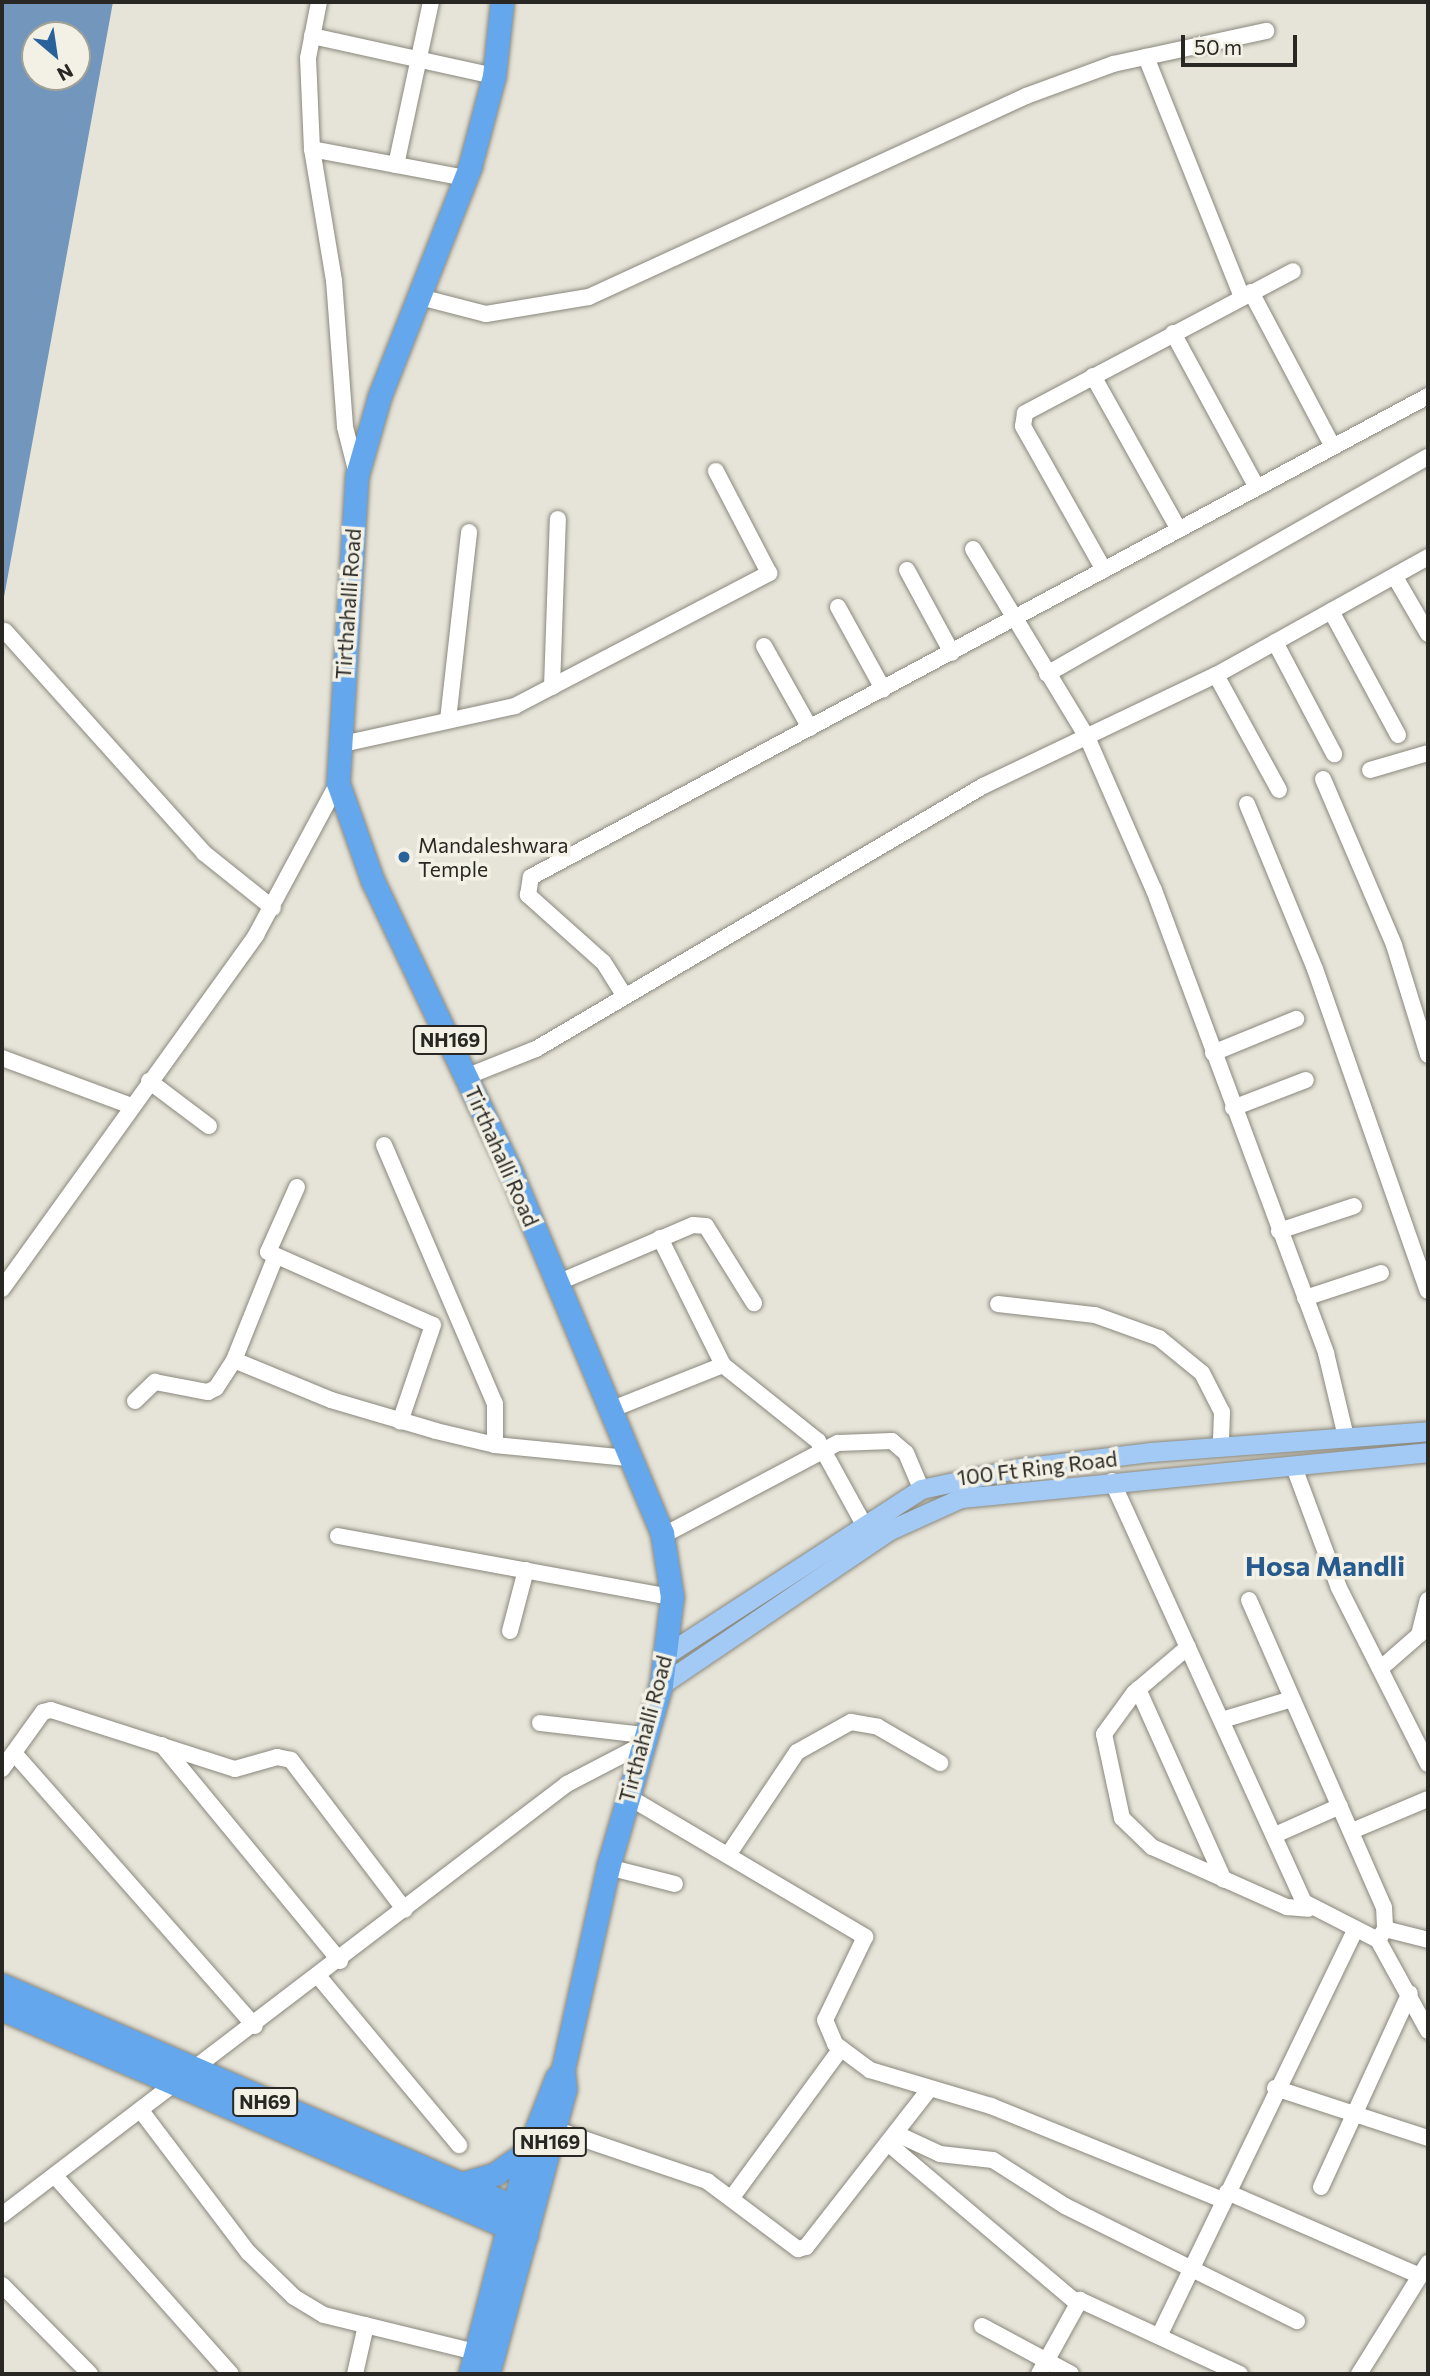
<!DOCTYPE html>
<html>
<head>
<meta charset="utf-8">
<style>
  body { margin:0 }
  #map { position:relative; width:1430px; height:2376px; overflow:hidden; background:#e6e3d8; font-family:Commissioner,sans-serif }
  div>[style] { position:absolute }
  .water>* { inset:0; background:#7296bc }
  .roads { filter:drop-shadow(0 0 2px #8a887d) drop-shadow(0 0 2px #8a887d) }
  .minor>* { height:16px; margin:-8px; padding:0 8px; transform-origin:8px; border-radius:8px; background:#fff }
  .major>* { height:19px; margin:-9.5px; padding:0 9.5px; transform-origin:9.5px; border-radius:9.5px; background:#a3caf4 }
  .highway>* { height:23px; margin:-11.5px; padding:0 11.5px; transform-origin:11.5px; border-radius:11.5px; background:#65a7ec }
  .dots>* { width:19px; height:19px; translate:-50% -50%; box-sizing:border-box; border:4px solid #f3f1e5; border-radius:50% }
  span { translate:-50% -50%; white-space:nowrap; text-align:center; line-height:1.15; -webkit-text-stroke:7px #f3f1e5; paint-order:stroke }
  .shield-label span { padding:2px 5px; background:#f3f1e5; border:2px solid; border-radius:5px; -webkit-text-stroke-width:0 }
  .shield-label { font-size:19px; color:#282723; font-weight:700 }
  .street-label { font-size:21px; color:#282723 }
  .poi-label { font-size:21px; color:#282723 }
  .left { translate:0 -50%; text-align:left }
  .district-label { font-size:28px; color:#275a8d; font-weight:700 }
  .frame { position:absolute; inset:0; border:4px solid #282723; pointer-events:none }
  .north { position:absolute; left:21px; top:21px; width:70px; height:70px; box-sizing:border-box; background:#f3f1e5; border:2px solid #a2a097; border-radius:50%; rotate:151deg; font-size:19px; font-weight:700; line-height:28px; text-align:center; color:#282723 }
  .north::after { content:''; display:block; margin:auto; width:24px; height:32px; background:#29629a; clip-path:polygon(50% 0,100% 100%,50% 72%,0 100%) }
  .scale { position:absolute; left:1181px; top:35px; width:116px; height:32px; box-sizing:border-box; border:4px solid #282723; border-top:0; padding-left:9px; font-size:21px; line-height:24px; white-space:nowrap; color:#282723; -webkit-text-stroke:5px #f3f1e5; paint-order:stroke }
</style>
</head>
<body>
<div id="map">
  <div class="water">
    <div style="clip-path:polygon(evenodd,2px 2px,113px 2px,2px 608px,2px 2px,35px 35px,77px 35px,77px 77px,35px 77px,35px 35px)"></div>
  </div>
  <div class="roads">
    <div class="minor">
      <div style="left:319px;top:2px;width:57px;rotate:101.1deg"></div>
      <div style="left:308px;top:58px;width:91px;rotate:87.5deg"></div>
      <div style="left:312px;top:149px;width:133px;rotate:80.5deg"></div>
      <div style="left:334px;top:280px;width:147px;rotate:85.7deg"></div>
      <div style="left:345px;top:427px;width:49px;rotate:75.7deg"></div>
      <div style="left:312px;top:36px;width:186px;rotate:12.4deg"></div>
      <div style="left:1146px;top:57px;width:258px;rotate:68.2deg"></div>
      <div style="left:312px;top:149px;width:157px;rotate:10.7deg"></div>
      <div style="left:396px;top:165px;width:167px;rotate:-77.9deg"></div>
      <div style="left:1251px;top:292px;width:175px;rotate:62.1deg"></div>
      <div style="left:420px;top:297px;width:68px;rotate:14.4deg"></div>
      <div style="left:486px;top:314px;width:104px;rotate:-9.4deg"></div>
      <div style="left:589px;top:297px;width:481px;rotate:-24.7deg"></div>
      <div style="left:1026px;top:96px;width:93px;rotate:-20.2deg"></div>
      <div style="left:1113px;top:64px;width:157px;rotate:-12.2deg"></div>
      <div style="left:1173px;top:333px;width:176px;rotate:61.5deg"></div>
      <div style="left:1093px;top:376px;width:176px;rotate:60.8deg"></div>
      <div style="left:973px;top:549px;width:220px;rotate:58.8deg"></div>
      <div style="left:1087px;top:737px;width:167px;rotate:66.4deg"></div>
      <div style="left:1154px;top:890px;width:494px;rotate:69.6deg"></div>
      <div style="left:1326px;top:1353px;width:86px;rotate:76.6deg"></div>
      <div style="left:907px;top:570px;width:94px;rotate:61.5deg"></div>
      <div style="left:1104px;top:570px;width:165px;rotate:-119.4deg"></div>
      <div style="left:1023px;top:426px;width:13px;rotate:-81deg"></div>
      <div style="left:1025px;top:413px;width:303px;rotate:-27.9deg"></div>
      <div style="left:1395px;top:577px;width:66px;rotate:59.9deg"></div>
      <div style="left:838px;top:607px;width:94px;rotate:61.2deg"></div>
      <div style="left:1331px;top:611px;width:141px;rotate:61.6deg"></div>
      <div style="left:5px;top:631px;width:298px;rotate:48.1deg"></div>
      <div style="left:204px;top:853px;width:88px;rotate:38.6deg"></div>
      <div style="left:1275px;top:642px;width:127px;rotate:62.2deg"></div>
      <div style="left:764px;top:646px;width:94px;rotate:60.7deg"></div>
      <div style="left:1047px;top:674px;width:438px;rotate:-29.7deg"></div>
      <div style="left:1216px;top:675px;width:131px;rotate:61.3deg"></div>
      <div style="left:552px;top:687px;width:168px;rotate:-88deg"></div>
      <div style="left:448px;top:720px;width:189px;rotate:-83.6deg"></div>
      <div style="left:338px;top:745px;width:181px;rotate:-12.4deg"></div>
      <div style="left:515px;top:706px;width:287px;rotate:-27.6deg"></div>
      <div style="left:769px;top:573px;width:115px;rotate:-117.5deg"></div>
      <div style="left:1370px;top:770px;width:60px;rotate:-16.3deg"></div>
      <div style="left:1323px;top:779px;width:181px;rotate:66.8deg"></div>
      <div style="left:1394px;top:945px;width:115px;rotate:72.8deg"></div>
      <div style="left:1247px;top:804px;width:178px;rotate:67.6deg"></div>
      <div style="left:1315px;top:969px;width:341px;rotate:70.7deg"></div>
      <div style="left:624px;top:995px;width:39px;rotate:-122deg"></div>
      <div style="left:603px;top:962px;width:101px;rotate:-138.2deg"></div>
      <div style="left:528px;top:895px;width:18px;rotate:-81deg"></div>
      <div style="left:531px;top:877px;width:1018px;rotate:-28.2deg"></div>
      <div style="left:1213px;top:1053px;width:90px;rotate:-22.3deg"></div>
      <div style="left:2px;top:1058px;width:138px;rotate:20.4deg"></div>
      <div style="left:468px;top:1076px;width:73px;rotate:-21.7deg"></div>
      <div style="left:536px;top:1049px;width:519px;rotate:-30.47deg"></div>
      <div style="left:983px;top:786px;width:258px;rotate:-25.5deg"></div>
      <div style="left:1216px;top:675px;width:243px;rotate:-29.1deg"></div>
      <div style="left:149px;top:1081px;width:75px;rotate:36.9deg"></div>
      <div style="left:1233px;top:1108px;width:78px;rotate:-21deg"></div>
      <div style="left:384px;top:1145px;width:282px;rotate:66.8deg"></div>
      <div style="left:495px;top:1404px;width:41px;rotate:90deg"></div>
      <div style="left:297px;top:1187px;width:71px;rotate:114deg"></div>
      <div style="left:268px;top:1252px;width:180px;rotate:23.9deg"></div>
      <div style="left:433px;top:1325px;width:102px;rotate:108.8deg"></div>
      <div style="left:1279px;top:1231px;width:79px;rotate:-18.4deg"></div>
      <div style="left:660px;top:1238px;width:142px;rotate:63.6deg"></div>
      <div style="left:723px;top:1365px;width:122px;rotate:38.7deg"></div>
      <div style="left:818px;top:1441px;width:94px;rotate:61.2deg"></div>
      <div style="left:557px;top:1283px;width:148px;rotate:-23.1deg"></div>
      <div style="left:693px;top:1225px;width:13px;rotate:4deg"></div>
      <div style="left:706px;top:1226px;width:91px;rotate:58.1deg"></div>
      <div style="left:2px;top:1289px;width:436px;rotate:-54.3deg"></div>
      <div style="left:256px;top:935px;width:173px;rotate:-61.7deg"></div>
      <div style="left:1305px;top:1298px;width:80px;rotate:-18.2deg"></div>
      <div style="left:998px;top:1304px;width:98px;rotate:6.5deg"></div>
      <div style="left:1095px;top:1315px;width:68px;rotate:19.8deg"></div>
      <div style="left:1159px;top:1338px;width:55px;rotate:39.1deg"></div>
      <div style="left:1202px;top:1373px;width:44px;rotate:62.9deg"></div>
      <div style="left:1222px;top:1412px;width:35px;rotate:92deg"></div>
      <div style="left:234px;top:1360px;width:105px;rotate:22.4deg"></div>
      <div style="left:331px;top:1400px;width:109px;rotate:16.4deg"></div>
      <div style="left:436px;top:1431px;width:61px;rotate:13.3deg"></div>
      <div style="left:495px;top:1445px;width:133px;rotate:5.6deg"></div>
      <div style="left:135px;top:1401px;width:28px;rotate:-44deg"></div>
      <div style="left:155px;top:1382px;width:54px;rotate:10.7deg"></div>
      <div style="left:208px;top:1392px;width:9px;rotate:-27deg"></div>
      <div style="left:216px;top:1388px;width:33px;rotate:-57deg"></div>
      <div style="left:234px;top:1360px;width:110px;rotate:-68.1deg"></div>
      <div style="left:610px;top:1410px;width:122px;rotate:-21.7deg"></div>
      <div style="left:1294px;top:1467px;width:129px;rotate:69.6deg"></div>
      <div style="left:1339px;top:1588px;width:197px;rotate:63.2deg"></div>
      <div style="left:1112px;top:1481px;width:463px;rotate:65.5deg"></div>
      <div style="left:1304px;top:1902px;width:83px;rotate:27.2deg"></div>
      <div style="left:1378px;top:1940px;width:104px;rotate:61.2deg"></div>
      <div style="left:338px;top:1536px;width:340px;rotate:10.4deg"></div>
      <div style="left:662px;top:1536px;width:199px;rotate:-27.9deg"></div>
      <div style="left:838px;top:1443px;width:54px;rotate:-2.1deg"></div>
      <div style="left:892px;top:1441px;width:18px;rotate:41deg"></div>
      <div style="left:906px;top:1453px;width:39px;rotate:67deg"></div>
      <div style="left:1249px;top:1600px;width:335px;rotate:66.3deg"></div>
      <div style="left:1384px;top:1907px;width:22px;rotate:87deg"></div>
      <div style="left:1385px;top:1929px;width:13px;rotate:122deg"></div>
      <div style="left:510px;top:1631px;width:63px;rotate:-75.3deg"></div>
      <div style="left:1188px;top:1647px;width:71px;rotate:139.6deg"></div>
      <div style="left:1134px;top:1693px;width:51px;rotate:126.2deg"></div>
      <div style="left:1104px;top:1734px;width:86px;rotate:77.9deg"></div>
      <div style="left:1122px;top:1818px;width:42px;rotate:44deg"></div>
      <div style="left:1152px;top:1847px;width:148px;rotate:24deg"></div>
      <div style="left:1287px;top:1907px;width:21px;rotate:5deg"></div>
      <div style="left:1380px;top:1669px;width:52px;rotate:-41.1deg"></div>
      <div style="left:1419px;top:1635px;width:36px;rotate:-76deg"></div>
      <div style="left:1138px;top:1689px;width:209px;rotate:65.8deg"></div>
      <div style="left:1222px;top:1720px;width:73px;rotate:-16.7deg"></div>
      <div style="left:540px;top:1723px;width:105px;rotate:6.6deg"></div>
      <div style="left:162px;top:1745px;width:280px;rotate:50.5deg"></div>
      <div style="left:14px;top:1753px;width:364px;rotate:48.6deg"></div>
      <div style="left:2px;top:1769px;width:70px;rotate:-54.3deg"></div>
      <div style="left:43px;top:1712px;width:8px;rotate:-14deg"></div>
      <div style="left:51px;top:1710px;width:193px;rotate:17.8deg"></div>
      <div style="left:235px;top:1769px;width:44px;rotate:-15.9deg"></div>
      <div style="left:277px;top:1757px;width:14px;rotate:12deg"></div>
      <div style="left:291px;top:1760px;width:188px;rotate:52.8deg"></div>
      <div style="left:627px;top:1796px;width:277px;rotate:30.6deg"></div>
      <div style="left:865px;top:1937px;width:92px;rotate:115.7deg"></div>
      <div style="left:825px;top:2020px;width:26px;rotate:67deg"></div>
      <div style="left:835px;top:2044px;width:44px;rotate:36.6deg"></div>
      <div style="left:870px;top:2070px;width:126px;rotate:16.6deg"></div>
      <div style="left:991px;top:2106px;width:249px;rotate:22.1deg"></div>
      <div style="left:1352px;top:1831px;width:82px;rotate:-22.8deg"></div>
      <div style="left:1275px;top:1835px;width:71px;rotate:-24deg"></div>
      <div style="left:728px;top:1855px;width:124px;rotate:-56.2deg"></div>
      <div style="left:797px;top:1752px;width:62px;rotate:-29.1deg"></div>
      <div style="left:851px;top:1722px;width:27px;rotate:10deg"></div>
      <div style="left:878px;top:1727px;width:72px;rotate:30.1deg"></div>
      <div style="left:608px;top:1867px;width:69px;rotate:14.2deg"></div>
      <div style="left:1385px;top:1929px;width:44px;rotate:14.3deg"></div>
      <div style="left:319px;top:1977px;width:219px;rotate:50.2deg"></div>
      <div style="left:1275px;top:2088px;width:161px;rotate:18.1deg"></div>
      <div style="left:142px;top:2112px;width:176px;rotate:52.9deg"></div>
      <div style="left:248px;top:2252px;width:64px;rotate:44.4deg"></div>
      <div style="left:294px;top:2297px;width:35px;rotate:31deg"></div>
      <div style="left:324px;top:2315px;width:156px;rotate:13.7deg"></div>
      <div style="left:554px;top:2129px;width:162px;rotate:18.8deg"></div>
      <div style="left:707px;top:2181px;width:114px;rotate:36.8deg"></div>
      <div style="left:798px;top:2249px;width:8px;rotate:-14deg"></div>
      <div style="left:806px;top:2247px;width:198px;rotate:-52deg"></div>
      <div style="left:897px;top:2134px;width:47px;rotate:24.9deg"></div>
      <div style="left:940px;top:2154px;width:53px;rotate:6.5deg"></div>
      <div style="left:993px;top:2160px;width:85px;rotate:32.6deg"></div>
      <div style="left:1065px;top:2206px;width:259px;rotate:26.4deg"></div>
      <div style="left:890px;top:2145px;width:245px;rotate:40.2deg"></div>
      <div style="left:55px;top:2176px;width:265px;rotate:48.4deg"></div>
      <div style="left:1321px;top:2187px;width:213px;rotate:-65.4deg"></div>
      <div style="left:1227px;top:2192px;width:210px;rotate:23.5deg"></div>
      <div style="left:733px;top:2196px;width:181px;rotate:-53.8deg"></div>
      <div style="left:2px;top:2215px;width:711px;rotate:-37.34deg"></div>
      <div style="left:567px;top:1784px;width:82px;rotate:-27.5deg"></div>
      <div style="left:2px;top:2285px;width:125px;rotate:45.3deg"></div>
      <div style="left:982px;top:2326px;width:101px;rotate:28.3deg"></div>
      <div style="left:1159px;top:2336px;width:452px;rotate:-64.2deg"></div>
      <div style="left:355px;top:2374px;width:50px;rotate:-77.3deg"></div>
      <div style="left:1039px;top:2374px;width:85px;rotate:-61deg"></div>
      <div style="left:1080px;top:2300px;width:176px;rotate:24.8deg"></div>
      <div style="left:1359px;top:2374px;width:131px;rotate:-58.1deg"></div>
    </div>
    <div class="major">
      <div style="left:667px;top:1654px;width:303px;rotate:-33deg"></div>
      <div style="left:921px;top:1489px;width:101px;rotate:-12deg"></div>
      <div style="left:1020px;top:1468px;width:132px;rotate:-7deg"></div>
      <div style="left:1151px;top:1452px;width:278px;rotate:-4.3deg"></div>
      <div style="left:661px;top:1685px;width:277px;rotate:-34.1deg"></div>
      <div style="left:890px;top:1530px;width:78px;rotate:-24.3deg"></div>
      <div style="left:961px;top:1498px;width:469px;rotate:-5.6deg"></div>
    </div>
    <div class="highway">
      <div style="left:2px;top:1985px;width:576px;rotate:23.41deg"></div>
      <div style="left:2px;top:2009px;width:571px;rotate:23.33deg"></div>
      <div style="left:457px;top:2185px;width:40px;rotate:-16deg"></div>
      <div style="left:495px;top:2174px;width:40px;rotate:-34.9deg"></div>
      <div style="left:470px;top:2374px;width:230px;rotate:-75.4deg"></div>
      <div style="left:528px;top:2151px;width:79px;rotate:-68.6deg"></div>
      <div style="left:488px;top:2374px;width:295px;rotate:-74.9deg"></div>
      <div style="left:565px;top:2089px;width:20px;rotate:-96deg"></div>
      <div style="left:563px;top:2069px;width:207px;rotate:-77.4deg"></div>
      <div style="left:608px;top:1867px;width:190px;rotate:-73.8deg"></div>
      <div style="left:661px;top:1685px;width:89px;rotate:-82.9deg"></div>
      <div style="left:672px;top:1597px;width:65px;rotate:-98.9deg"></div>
      <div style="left:662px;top:1533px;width:391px;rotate:-112.7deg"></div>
      <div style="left:511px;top:1172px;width:321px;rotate:-115.4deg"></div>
      <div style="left:373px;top:882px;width:105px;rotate:-109.5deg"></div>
      <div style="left:338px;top:783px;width:309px;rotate:-86.5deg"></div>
      <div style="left:357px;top:475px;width:83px;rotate:-74deg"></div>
      <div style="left:380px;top:395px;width:246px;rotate:-68.5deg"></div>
      <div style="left:470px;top:166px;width:93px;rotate:-75.1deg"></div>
      <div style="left:494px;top:76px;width:74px;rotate:-83.8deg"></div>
    </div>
  </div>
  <div class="dots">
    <div style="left:404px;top:857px;background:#29629a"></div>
  </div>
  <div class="shield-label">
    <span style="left:450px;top:1040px">NH169</span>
    <span style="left:265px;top:2102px">NH69</span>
    <span style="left:550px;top:2142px">NH169</span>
  </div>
  <div class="street-label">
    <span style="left:348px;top:604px;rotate:-86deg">Tirthahalli Road</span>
    <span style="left:502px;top:1156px;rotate:66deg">Tirthahalli Road</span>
    <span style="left:1037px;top:1468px;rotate:-7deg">100 Ft Ring Road</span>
    <span style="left:645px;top:1729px;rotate:-75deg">Tirthahalli Road</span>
  </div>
  <div class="poi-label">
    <span class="left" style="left:418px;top:857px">Mandaleshwara<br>Temple</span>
  </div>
  <div class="district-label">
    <span style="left:1325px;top:1565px">Hosa Mandli</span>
  </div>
  <div class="frame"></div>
  <div class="north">N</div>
  <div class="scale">50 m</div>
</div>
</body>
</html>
